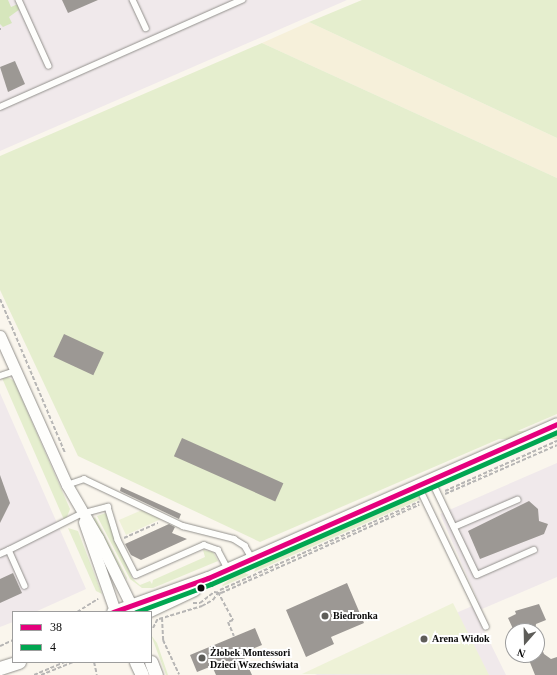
<!DOCTYPE html>
<html>
<head>
<meta charset="utf-8">
<style>
  body { margin:0 }
  #map { position:relative; width:557px; height:675px; overflow:hidden; background:#faf6ed; font-family:Georgia,serif }
  div>[style] { position:absolute }
  .industrial>* { inset:0; background:#f0e9eb }
  .farmland>* { inset:0; background:#f6f0da }
  .green>* { inset:0; background:#e5eece; transform-origin:0 0 }
  .forest>* { inset:0; background:#d6e6bc }
  .pitch>* { inset:0; background:#eef2d7 }
  .building>* { inset:0; background:#9c9894; transform-origin:0 0 }
  .path>* { height:2px; margin-top:-1px; transform-origin:0; background:repeating-linear-gradient(90deg,#b7b6b5 0 4px,transparent 0 6px) }
  .roads { filter:drop-shadow(0 0 1px #92908c) drop-shadow(0 0 1px #92908c) }
  .service>* { height:5.5px; margin:-2.75px; padding:0 2.75px; transform-origin:2.75px; border-radius:2.75px; background:#fefefc }
  .minor>* { height:11px; margin:-5.5px; padding:0 5.5px; transform-origin:5.5px; border-radius:5.5px; background:#fefefc }
  .tertiary>* { height:13px; margin:-6.5px; padding:0 6.5px; transform-origin:6.5px; border-radius:6.5px; background:#fefefc }
  .bus-1>* { height:5px; margin:-2.5px; padding:0 2.5px; transform-origin:2.5px; border-radius:2.5px; background:#e5007d }
  .bus-2>* { height:5px; margin:-2.5px; padding:0 2.5px; transform-origin:2.5px; border-radius:2.5px; background:#00a651 }
  .dots>* { width:11px; height:11px; translate:-50% -50%; box-sizing:border-box; border:2px solid #fff; border-radius:50% }
  span { translate:-50% -50%; white-space:nowrap; text-align:center; line-height:1.15; -webkit-text-stroke:4px #fff; paint-order:stroke }
  .poi-label { font-size:10px; color:#0a0a0a; font-weight:700 }
  .left { translate:0 -50%; text-align:left }
  .legend { position:absolute; left:12px; top:611px; width:140px; height:52px; box-sizing:border-box; background:#fff; border:1px solid #9d9d9d; margin:0; padding:5px 7px; list-style:none; font-size:12px; color:#0a0a0a }
  .legend li { display:flex; align-items:center; gap:8px; height:20px }
  .legend b { width:20px; border:1px solid #9d9d9d }
  .north { position:absolute; left:505px; top:623px; width:40px; height:40px; box-sizing:border-box; background:#fff; border:1px solid #9d9d9d; border-radius:50%; rotate:200deg; font-size:11px; font-weight:700; line-height:16px; text-align:center; color:#0a0a0a }
  .north::after { content:''; display:block; margin:auto; width:14px; height:18px; background:#5e5d59; clip-path:polygon(50% 0,100% 100%,50% 72%,0 100%) }
</style>
</head>
<body>
<div id="map">
  <div class="industrial">
    <div style="clip-path:polygon(0 0,347px 0,0 151px)"></div>
    <div style="clip-path:polygon(0 393px,86px 589px,35px 612px,13px 612px,13px 622px,0 627px)"></div>
    <div style="clip-path:polygon(557px 463px,557px 577px,475px 612px,506px 675px,315px 675px,479px 603px,440px 514px)"></div>
  </div>
  <div class="farmland">
    <div style="clip-path:polygon(309px 22px,557px 138px,557px 178px,262px 43px)"></div>
  </div>
  <div class="green">
    <div style="clip-path:polygon(362px 0,557px 0,557px 138px,309px 22px)"></div>
    <div style="clip-path:polygon(262px 43px,557px 178px,557px 414px,260px 542px,78px 456px,0 290px,0 156px)"></div>
    <div style="clip-path:polygon(8px 377px,14px 381px,70px 509px,65px 522px,2px 378px)"></div>
    <div style="left:557px;top:431px;width:8px;height:124px;rotate:90deg"></div>
    <div style="clip-path:polygon(413px 494px,421px 499px,254px 572px,258px 563px)"></div>
    <div style="clip-path:polygon(106px 513px,132px 578px,140px 585px,150px 581px,152px 584px,153px 580px,205px 557px,203px 550px,213px 552px,218px 561px,153px 588px,142px 588px,130px 579px,97px 516px)"></div>
    <div style="clip-path:polygon(95px 517px,127px 578px,127px 580px,93px 520px)"></div>
    <div style="clip-path:polygon(68px 528px,78px 531px,102px 594px,96px 591px)"></div>
    <div style="clip-path:polygon(242px 571px,249px 575px,223px 586px,222px 585px)"></div>
    <div style="clip-path:polygon(151px 635px,157px 643px,168px 675px,166px 675px)"></div>
  </div>
  <div class="forest">
    <div style="clip-path:polygon(0 0,8px 0,11px 7px,18px 4px,20px 9px,9px 17px,12px 23px,3px 27px,0 24px)"></div>
  </div>
  <div class="pitch">
    <div style="clip-path:polygon(142px 510px,161px 519px,126px 535px,119px 520px)"></div>
    <div style="clip-path:polygon(453px 603px,489px 675px,302px 674px)"></div>
  </div>
  <div class="building">
    <div style="clip-path:polygon(62px 0,98px 0,68px 13px)"></div>
    <div style="clip-path:polygon(15px 61px,25px 84px,8px 92px,0 67px)"></div>
    <div style="left:64px;top:334px;width:44px;height:25px;rotate:25deg"></div>
    <div style="left:182px;top:438px;width:111px;height:20px;rotate:24deg"></div>
    <div style="clip-path:polygon(0 475px,10px 503px,0 523px)"></div>
    <div style="clip-path:polygon(121px 487px,181px 514px,179px 519px,120px 491px)"></div>
    <div style="clip-path:polygon(529px 501px,538px 509px,539px 521px,548px 524px,544px 534px,480px 559px,468px 531px)"></div>
    <div style="clip-path:polygon(169px 524px,175px 527px,172px 533px,187px 539px,141px 560px,131px 555px,125px 544px)"></div>
    <div style="clip-path:polygon(13px 573px,22px 593px,0 603px,0 579px)"></div>
    <div style="clip-path:polygon(347px 583px,364px 623px,331px 637px,334px 644px,306px 657px,286px 610px)"></div>
    <div style="clip-path:polygon(539px 604px,546px 620px,536px 624px,535px 631px,514px 631px,508px 618px,516px 614px,515px 611px)"></div>
    <div style="clip-path:polygon(255px 628px,262px 645px,242px 653px,252px 675px,216px 675px,212px 666px,197px 672px,190px 655px)"></div>
    <div style="clip-path:polygon(537px 637px,544px 654px,551px 659px,557px 657px,557px 675px,535px 675px,527px 655px,537px 655px)"></div>
  </div>
  <div class="path">
    <div style="left:0;top:28px;width:2px;rotate:90deg"></div>
    <div style="left:0;top:299px;width:167px;rotate:67.1deg"></div>
    <div style="left:445px;top:491px;width:123px;rotate:-24.1deg"></div>
    <div style="left:445px;top:494px;width:122px;rotate:-23.6deg"></div>
    <div style="left:124px;top:538px;width:37px;rotate:-24deg"></div>
    <div style="left:218px;top:592px;width:32px;rotate:62deg"></div>
    <div style="left:233px;top:620px;width:5px;rotate:158deg"></div>
    <div style="left:228px;top:622px;width:15px;rotate:67deg"></div>
    <div style="left:193px;top:603px;width:7px"></div>
    <div style="left:200px;top:603px;width:18px;rotate:-38deg"></div>
    <div style="left:214px;top:592px;width:7px;rotate:8deg"></div>
    <div style="left:221px;top:593px;width:217px;rotate:-24deg"></div>
    <div style="left:77px;top:612px;width:25px;rotate:-32deg"></div>
    <div style="left:162px;top:618px;width:22px;rotate:87deg"></div>
    <div style="left:163px;top:640px;width:38px;rotate:65deg"></div>
    <div style="left:159px;top:619px;width:45px;rotate:-16.8deg"></div>
    <div style="left:202px;top:606px;width:13px;rotate:-29deg"></div>
    <div style="left:213px;top:600px;width:12px;rotate:-55deg"></div>
    <div style="left:220px;top:590px;width:218px;rotate:-23.9deg"></div>
    <div style="left:153px;top:628px;width:11px;rotate:-63deg"></div>
    <div style="left:0;top:646px;width:14px;rotate:-25deg"></div>
    <div style="left:94px;top:662px;width:13px;rotate:77deg"></div>
    <div style="left:34px;top:675px;width:33px;rotate:-23deg"></div>
    <div style="left:41px;top:675px;width:35px;rotate:-22deg"></div>
  </div>
  <div class="roads">
    <div class="service">
      <div style="left:19px;top:0;width:72px;rotate:65.6deg"></div>
      <div style="left:133px;top:0;width:31px;rotate:65deg"></div>
      <div style="left:0;top:107px;width:265px;rotate:-23.9deg"></div>
      <div style="left:0;top:376px;width:16px;rotate:-18deg"></div>
      <div style="left:431px;top:479px;width:106px;rotate:64.4deg"></div>
      <div style="left:477px;top:575px;width:62px;rotate:-23.7deg"></div>
      <div style="left:67px;top:485px;width:18px;rotate:-19deg"></div>
      <div style="left:84px;top:479px;width:110px;rotate:25.4deg"></div>
      <div style="left:183px;top:526px;width:53px;rotate:14.3deg"></div>
      <div style="left:234px;top:539px;width:13px;rotate:32deg"></div>
      <div style="left:245px;top:546px;width:14px;rotate:60deg"></div>
      <div style="left:418px;top:485px;width:157px;rotate:64.3deg"></div>
      <div style="left:454px;top:527px;width:69px;rotate:-23.2deg"></div>
      <div style="left:9px;top:550px;width:80px;rotate:-26.6deg"></div>
      <div style="left:81px;top:514px;width:28px;rotate:-15deg"></div>
      <div style="left:108px;top:507px;width:34px;rotate:73deg"></div>
      <div style="left:118px;top:540px;width:39px;rotate:63deg"></div>
      <div style="left:136px;top:575px;width:74px;rotate:-23.8deg"></div>
      <div style="left:204px;top:545px;width:15px;rotate:20deg"></div>
      <div style="left:218px;top:550px;width:21px;rotate:62deg"></div>
      <div style="left:0;top:554px;width:10px;rotate:-24deg"></div>
      <div style="left:9px;top:550px;width:39px;rotate:66deg"></div>
    </div>
    <div class="minor">
      <div style="left:0;top:336px;width:163px;rotate:65.8deg"></div>
      <div style="left:67px;top:485px;width:61px;rotate:59.7deg"></div>
      <div style="left:98px;top:538px;width:75px;rotate:63.8deg"></div>
      <div style="left:84px;top:522px;width:94px;rotate:70.8deg"></div>
    </div>
    <div class="tertiary">
      <div style="left:113px;top:612px;width:101px;rotate:-19.7deg"></div>
      <div style="left:208px;top:578px;width:381px;rotate:-23.8deg"></div>
      <div style="left:145px;top:612px;width:54px;rotate:-25.1deg"></div>
      <div style="left:136px;top:662px;width:14px;rotate:65deg"></div>
      <div style="left:151px;top:662px;width:14px;rotate:69deg"></div>
      <div style="left:0;top:668px;width:20px;rotate:-18deg"></div>
    </div>
  </div>
  <div class="bus-1">
    <div style="left:113px;top:612px;width:101px;rotate:-19.7deg"></div>
    <div style="left:208px;top:578px;width:381px;rotate:-23.8deg"></div>
  </div>
  <div class="bus-2">
    <div style="left:136px;top:612px;width:80px;rotate:-20.5deg"></div>
    <div style="left:211px;top:584px;width:378px;rotate:-23.7deg"></div>
  </div>
  <div class="dots">
    <div style="left:201px;top:588px;background:#0a0a0a"></div>
    <div style="left:325px;top:616px;background:#5e5d59"></div>
    <div style="left:424px;top:639px;background:#5e5d59"></div>
    <div style="left:202px;top:658px;background:#5e5d59"></div>
  </div>
  <div class="poi-label">
    <span class="left" style="left:333px;top:616px">Biedronka</span>
    <span class="left" style="left:432px;top:639px">Arena Widok</span>
    <span class="left" style="left:210px;top:658px">Żłobek Montessori<br>Dzieci Wszechświata</span>
  </div>
  <ul class="legend">
  <li><b style="height:5px;background:#e5007d"></b>38</li>
  <li><b style="height:5px;background:#00a651"></b>4</li>
  </ul>
  <div class="north">N</div>
</div>
</body>
</html>
